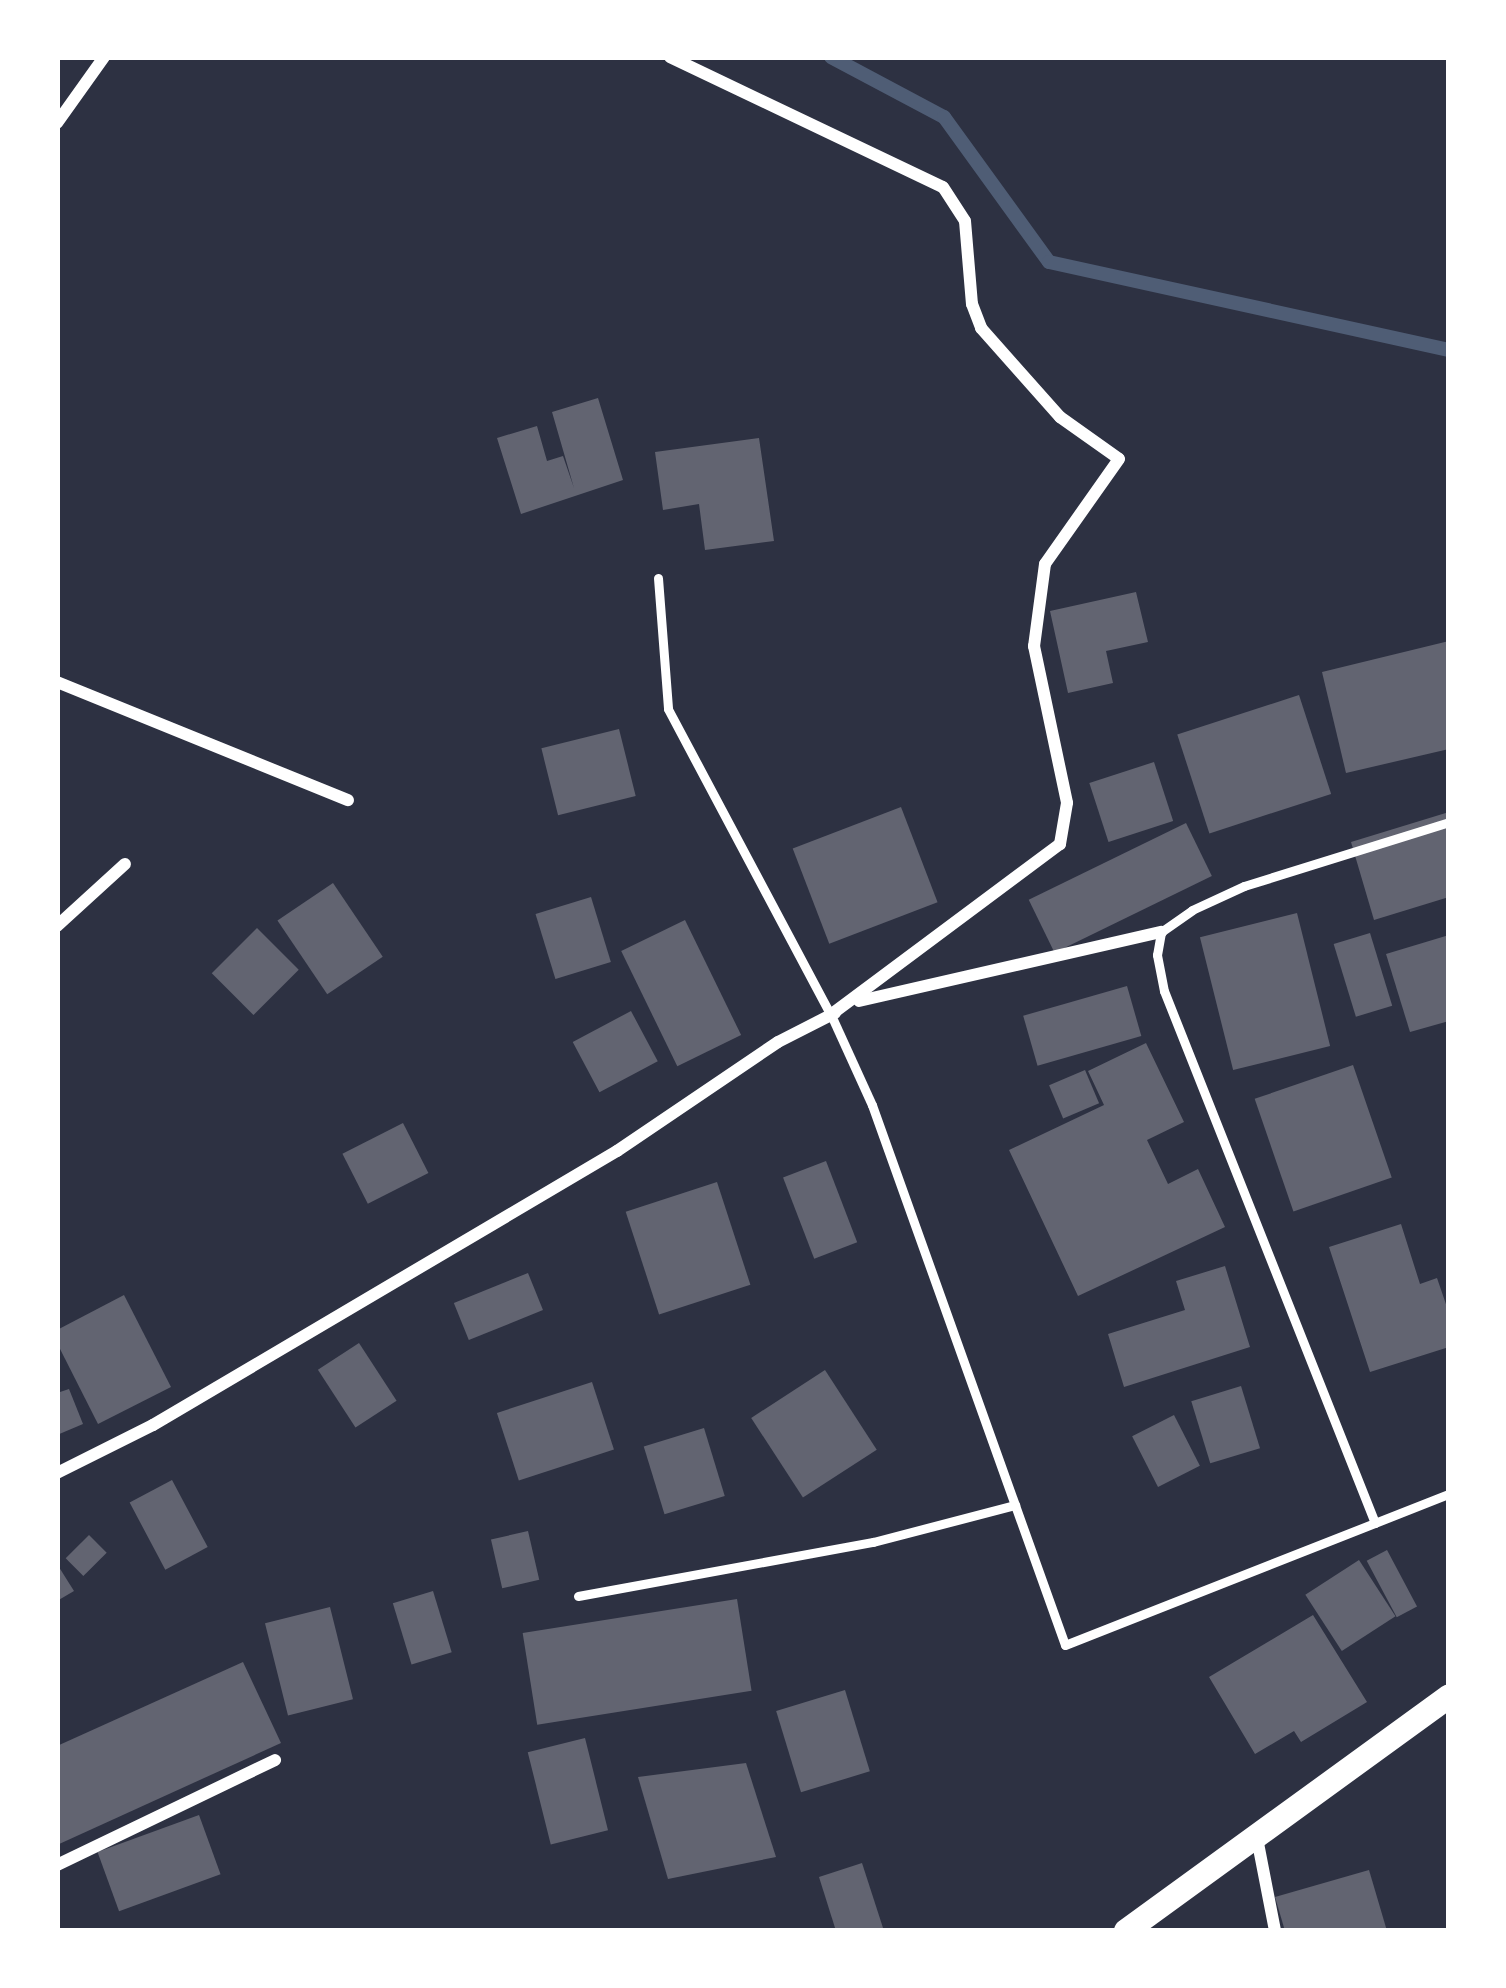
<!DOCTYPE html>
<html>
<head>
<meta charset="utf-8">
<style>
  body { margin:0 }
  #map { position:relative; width:1506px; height:1988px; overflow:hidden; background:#2d3142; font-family:Bitter,serif }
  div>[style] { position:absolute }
  .stream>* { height:14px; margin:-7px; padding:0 7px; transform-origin:7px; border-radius:7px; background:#4f5d75 }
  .building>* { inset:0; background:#626471; transform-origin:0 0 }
  .service>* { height:9px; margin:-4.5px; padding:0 4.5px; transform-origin:4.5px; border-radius:4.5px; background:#fff }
  .minor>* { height:12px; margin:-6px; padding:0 6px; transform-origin:6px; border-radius:6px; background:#fff }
  .secondary>* { height:24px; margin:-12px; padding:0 12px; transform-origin:12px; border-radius:12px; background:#fff }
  span { translate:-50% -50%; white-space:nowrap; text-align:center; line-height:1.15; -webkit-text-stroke:9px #fff; paint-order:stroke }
  .frame { position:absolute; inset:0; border:60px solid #fff; pointer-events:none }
</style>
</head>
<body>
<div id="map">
  <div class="stream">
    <div style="left:831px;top:57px;width:128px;rotate:28deg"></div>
    <div style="left:944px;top:117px;width:179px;rotate:54.1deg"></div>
    <div style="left:1049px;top:262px;width:410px;rotate:12.4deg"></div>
  </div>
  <div class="building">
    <div style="clip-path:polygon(598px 398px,623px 480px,521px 514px,497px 438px,537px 426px,547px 461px,563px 456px,574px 488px,552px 412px)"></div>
    <div style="clip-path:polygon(759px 438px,774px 541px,705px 550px,699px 504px,663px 510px,655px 452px)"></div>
    <div style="clip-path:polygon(1136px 592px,1148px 642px,1106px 651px,1113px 683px,1068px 693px,1050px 611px)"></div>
    <div style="clip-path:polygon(1449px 641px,1449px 749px,1346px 773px,1322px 672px)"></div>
    <div style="left:1299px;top:695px;width:104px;height:128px;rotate:72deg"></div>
    <div style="left:619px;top:729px;width:69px;height:80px;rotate:76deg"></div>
    <div style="left:1154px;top:762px;width:62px;height:68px;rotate:72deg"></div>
    <div style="left:901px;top:807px;width:102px;height:116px;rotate:69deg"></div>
    <div style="clip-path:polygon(1449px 812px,1449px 897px,1374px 920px,1351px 842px)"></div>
    <div style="left:1186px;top:823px;width:59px;height:175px;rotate:64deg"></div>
    <div style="left:333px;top:883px;width:89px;height:67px;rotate:56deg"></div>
    <div style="left:591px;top:897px;width:68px;height:58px;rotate:73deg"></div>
    <div style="left:1297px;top:913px;width:137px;height:100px;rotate:76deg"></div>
    <div style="left:685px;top:920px;width:128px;height:71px;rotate:64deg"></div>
    <div style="left:257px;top:928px;width:59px;height:64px;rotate:45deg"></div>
    <div style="left:1370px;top:933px;width:76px;height:38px;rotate:73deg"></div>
    <div style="clip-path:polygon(1449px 935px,1449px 1021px,1410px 1032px,1386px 954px)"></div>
    <div style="left:1127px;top:986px;width:52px;height:108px;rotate:74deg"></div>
    <div style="left:631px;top:1011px;width:57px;height:66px;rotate:62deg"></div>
    <div style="clip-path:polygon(1146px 1043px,1184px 1122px,1147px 1140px,1168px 1184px,1198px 1169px,1225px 1227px,1078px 1296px,1009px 1150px,1104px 1105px,1088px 1071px)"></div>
    <div style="left:1353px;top:1065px;width:119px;height:104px;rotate:71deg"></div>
    <div style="left:1085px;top:1070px;width:36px;height:39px;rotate:67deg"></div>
    <div style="left:403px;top:1123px;width:56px;height:68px;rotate:63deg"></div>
    <div style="left:826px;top:1161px;width:87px;height:46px;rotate:69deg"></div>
    <div style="left:717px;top:1182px;width:108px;height:96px;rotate:72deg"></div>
    <div style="clip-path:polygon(1401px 1224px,1420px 1284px,1437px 1278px,1449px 1313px,1449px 1347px,1370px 1372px,1329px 1247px)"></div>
    <div style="clip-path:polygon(1225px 1266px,1250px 1347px,1124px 1387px,1108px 1334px,1185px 1310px,1176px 1281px)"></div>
    <div style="left:528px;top:1273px;width:40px;height:80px;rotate:68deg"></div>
    <div style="clip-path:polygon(124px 1295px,171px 1387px,98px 1424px,57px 1343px,57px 1330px)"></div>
    <div style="left:359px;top:1343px;width:69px;height:49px;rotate:57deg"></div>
    <div style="left:825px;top:1370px;width:95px;height:88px;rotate:57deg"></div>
    <div style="left:592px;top:1382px;width:71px;height:100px;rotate:72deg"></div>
    <div style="left:1241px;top:1386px;width:65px;height:52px;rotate:73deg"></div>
    <div style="clip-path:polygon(69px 1389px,83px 1424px,57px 1435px,57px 1393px)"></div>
    <div style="left:1174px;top:1415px;width:57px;height:47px;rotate:63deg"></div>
    <div style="left:704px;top:1428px;width:71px;height:63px;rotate:73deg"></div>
    <div style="left:172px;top:1480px;width:76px;height:48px;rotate:62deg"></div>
    <div style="left:528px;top:1531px;width:50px;height:38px;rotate:77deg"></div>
    <div style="left:89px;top:1535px;width:25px;height:33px;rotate:45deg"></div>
    <div style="left:1387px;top:1550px;width:64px;height:23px;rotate:62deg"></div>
    <div style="left:1359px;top:1560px;width:67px;height:64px;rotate:57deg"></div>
    <div style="clip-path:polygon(57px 1564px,74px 1591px,57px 1601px)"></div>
    <div style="left:433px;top:1591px;width:64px;height:42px;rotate:73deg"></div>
    <div style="left:737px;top:1599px;width:93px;height:217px;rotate:81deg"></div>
    <div style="left:330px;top:1607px;width:95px;height:67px;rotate:76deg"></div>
    <div style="clip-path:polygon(1313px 1615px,1367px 1702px,1301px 1742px,1294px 1731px,1255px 1754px,1209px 1677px)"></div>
    <div style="clip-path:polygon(243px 1662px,281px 1743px,57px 1845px,57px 1746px)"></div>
    <div style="left:845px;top:1690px;width:85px;height:72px;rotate:73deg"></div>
    <div style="left:585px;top:1738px;width:95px;height:59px;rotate:76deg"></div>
    <div style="clip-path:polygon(746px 1763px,776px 1857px,668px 1879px,638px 1777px)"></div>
    <div style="left:199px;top:1815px;width:63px;height:108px;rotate:70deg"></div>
    <div style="clip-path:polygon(862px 1863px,884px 1931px,836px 1931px,819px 1877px)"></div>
    <div style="clip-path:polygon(1369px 1870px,1387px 1931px,1285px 1931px,1275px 1897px)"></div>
  </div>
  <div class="service">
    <div style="left:658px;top:578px;width:131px;rotate:85.6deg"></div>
    <div style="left:668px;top:709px;width:347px;rotate:62deg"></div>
    <div style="left:831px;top:1015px;width:99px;rotate:65.5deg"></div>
    <div style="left:872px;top:1105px;width:573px;rotate:70.33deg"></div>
    <div style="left:1065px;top:1645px;width:413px;rotate:-21.5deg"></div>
    <div style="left:1375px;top:1523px;width:572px;rotate:-111.63deg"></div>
    <div style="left:1164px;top:991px;width:37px;rotate:-101deg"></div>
    <div style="left:1157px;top:955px;width:23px;rotate:-80deg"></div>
    <div style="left:1161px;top:932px;width:38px;rotate:-35deg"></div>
    <div style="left:1192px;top:910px;width:57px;rotate:-24.8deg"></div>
    <div style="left:1244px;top:886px;width:215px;rotate:-17.3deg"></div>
    <div style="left:578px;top:1596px;width:300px;rotate:-10.4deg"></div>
    <div style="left:873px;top:1542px;width:147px;rotate:-14.6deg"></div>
  </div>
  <div class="minor">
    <div style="left:670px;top:57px;width:302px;rotate:25.5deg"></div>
    <div style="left:943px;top:187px;width:40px;rotate:57.1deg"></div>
    <div style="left:965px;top:221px;width:83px;rotate:85.2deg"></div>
    <div style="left:972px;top:304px;width:26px;rotate:69deg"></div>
    <div style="left:981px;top:328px;width:119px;rotate:48.4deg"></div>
    <div style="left:1060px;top:417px;width:72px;rotate:35.4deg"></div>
    <div style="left:1119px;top:459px;width:128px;rotate:125.2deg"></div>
    <div style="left:1045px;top:564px;width:83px;rotate:97.6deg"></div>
    <div style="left:1034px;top:646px;width:160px;rotate:78.1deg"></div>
    <div style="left:1067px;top:803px;width:42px;rotate:99.7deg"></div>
    <div style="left:1060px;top:844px;width:286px;rotate:143.3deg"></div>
    <div style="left:57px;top:123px;width:81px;rotate:-54.5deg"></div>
    <div style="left:57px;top:682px;width:314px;rotate:22.1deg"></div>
    <div style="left:57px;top:926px;width:92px;rotate:-42.4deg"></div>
    <div style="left:859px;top:1001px;width:310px;rotate:-12.9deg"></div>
    <div style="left:57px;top:1473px;width:107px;rotate:-26.6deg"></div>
    <div style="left:153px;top:1425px;width:539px;rotate:-30.56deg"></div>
    <div style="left:617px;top:1151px;width:194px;rotate:-34.1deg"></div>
    <div style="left:778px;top:1042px;width:64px;rotate:-27deg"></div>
    <div style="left:1257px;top:1838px;width:95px;rotate:79deg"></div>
    <div style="left:57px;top:1865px;width:242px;rotate:-25.7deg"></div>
  </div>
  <div class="secondary">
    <div style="left:1126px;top:1931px;width:399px;rotate:-36deg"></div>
  </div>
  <div class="frame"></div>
</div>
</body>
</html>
